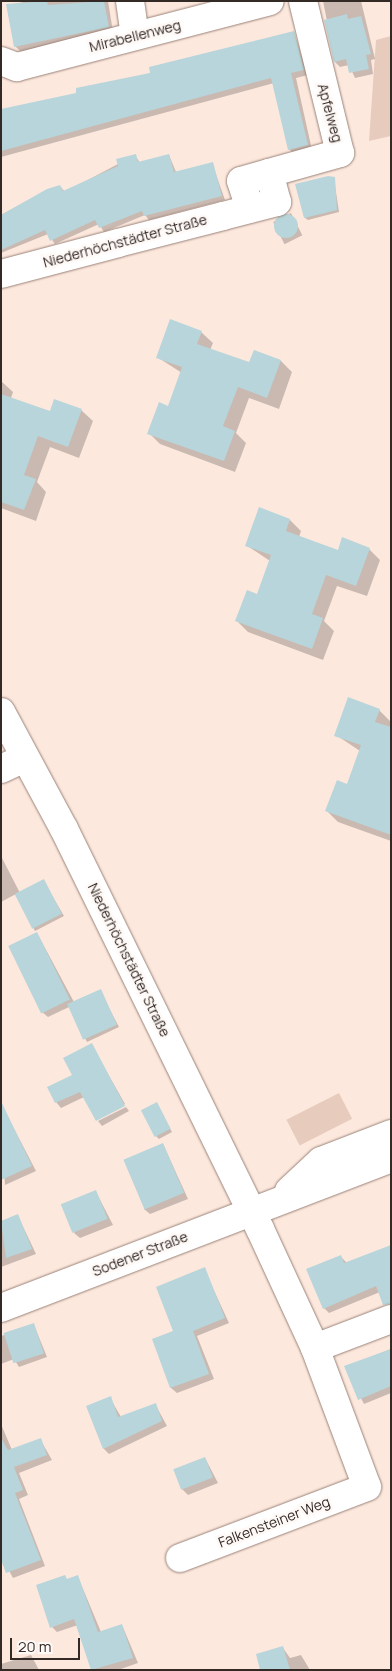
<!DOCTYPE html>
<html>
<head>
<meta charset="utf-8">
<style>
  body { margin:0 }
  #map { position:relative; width:392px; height:1671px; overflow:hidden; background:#fde8de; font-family:Manrope,sans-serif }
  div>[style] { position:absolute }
  .green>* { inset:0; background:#e7cbbd; transform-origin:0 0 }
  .shadow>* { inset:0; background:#0003; transform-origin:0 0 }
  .building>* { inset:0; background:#b7d5da; transform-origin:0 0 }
  .round { border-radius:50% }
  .roads { filter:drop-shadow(0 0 1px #9a8378) drop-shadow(0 0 1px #9a8378) }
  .minor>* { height:28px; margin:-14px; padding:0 14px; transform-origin:14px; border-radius:14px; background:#fff }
  .major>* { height:28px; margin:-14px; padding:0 14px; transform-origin:14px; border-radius:14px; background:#fff }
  span { translate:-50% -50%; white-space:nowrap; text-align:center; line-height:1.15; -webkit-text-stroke:5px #fef9f6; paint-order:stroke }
  .street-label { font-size:14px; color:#332925 }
  .frame { position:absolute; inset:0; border:2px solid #332925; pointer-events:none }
  .scale { position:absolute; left:10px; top:1638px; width:70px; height:22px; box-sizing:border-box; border:2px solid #332925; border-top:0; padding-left:6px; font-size:15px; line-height:18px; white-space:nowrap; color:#332925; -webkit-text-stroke:4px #fef9f6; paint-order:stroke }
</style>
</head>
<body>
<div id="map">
  <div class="green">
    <div style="clip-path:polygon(391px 36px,391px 136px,369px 141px,376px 40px)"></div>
    <div style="left:339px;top:1093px;width:29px;height:59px;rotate:63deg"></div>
  </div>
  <div class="shadow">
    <div style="clip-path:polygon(29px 1px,108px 1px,113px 32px,21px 52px,15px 46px,8px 5px)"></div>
    <div style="clip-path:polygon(323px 1px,361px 1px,375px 59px,371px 60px,373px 74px,355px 78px,349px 65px,340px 67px,335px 62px)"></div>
    <div style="clip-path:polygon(294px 32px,308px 75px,296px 78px,312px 150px,294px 154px,289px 149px,274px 83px,1px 157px,1px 110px,78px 94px)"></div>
    <div style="clip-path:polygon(135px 155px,140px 163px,169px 155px,176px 172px,212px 163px,225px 200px,149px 220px,145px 215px,104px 232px,99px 224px,55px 244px,48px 234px,1px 253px,1px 215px,47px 190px,60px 186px,65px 192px)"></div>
    <div style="clip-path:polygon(334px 179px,339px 212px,308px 220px,305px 218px)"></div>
    <div style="left:291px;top:213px;width:25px;height:20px;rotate:63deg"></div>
    <div style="clip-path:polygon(201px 332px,213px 343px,210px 350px,250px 364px,255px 351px,281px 361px,292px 372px,279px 409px,249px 398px,236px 433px,246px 443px,235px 472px,160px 444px,149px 433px,169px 407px,182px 373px,157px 357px)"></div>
    <div style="clip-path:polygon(1px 381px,13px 392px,11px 398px,51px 413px,81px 410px,93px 421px,79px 458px,50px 447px,37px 482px,46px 492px,36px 521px,1px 508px)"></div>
    <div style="clip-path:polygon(290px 520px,301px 531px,299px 537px,338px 552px,369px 549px,380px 560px,367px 596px,337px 586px,324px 621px,334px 631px,323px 660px,248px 632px,237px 621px,258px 595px,270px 561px,246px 545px)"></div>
    <div style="clip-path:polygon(379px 710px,390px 721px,391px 841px,338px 822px,327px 811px,347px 785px,360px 751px,336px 735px)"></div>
    <div style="clip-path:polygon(1px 856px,20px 893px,43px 880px,64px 916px,35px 931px,16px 894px,1px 902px)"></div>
    <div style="clip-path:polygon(37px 933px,74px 1002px,100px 991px,119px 1027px,87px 1042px,69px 1007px,48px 1017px,42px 1012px)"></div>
    <div style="clip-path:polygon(91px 1044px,125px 1104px,97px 1119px,84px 1097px,61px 1108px,56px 1102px)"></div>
    <div style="clip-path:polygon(157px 1104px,172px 1132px,159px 1139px,156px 1136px)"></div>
    <div style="clip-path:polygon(126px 1107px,129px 1111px,102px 1126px,98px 1121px)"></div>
    <div style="clip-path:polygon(11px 1123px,36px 1171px,5px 1185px,1px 1127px)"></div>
    <div style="clip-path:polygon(163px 1144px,188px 1199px,150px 1214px,144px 1209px)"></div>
    <div style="clip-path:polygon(96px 1192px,113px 1225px,80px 1238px,74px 1233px)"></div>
    <div style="clip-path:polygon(18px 1216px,36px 1254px,1px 1267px,1px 1222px)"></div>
    <div style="clip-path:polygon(391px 1248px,380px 1292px,329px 1313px,324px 1308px,341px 1257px,347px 1263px)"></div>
    <div style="clip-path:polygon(204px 1269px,229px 1323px,197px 1336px,214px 1379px,177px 1393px,171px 1388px,175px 1331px)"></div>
    <div style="clip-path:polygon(34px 1325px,47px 1357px,19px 1367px,14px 1359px,1px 1364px,1px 1336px)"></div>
    <div style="clip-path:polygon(391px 1349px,391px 1393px,364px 1404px,345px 1367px)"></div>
    <div style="clip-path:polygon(110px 1398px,121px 1417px,155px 1404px,167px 1426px,109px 1454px,104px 1449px)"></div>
    <div style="clip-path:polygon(1px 1424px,12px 1450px,40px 1439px,52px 1460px,19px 1473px,28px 1495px,19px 1499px,45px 1566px,13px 1578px,1px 1556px)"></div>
    <div style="clip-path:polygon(205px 1458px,218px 1483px,188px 1495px,182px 1489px)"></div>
    <div style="clip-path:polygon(78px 1577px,101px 1632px,122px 1625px,138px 1663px,118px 1670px,93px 1670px,78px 1625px,57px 1632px,52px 1627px,37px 1585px)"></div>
    <div style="clip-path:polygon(283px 1648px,290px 1658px,301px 1655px,310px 1670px,261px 1670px)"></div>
    <div style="clip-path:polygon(31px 1655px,39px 1670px,1px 1670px,1px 1664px)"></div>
  </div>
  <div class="building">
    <div style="clip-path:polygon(47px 1px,48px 5px,104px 1px,109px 27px,14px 47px,6px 4px)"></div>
    <div style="clip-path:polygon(347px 14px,348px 19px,361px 16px,371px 54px,366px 55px,369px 69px,349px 73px,346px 59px,334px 62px,324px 20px)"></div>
    <div style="clip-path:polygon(294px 31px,304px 70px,291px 73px,308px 145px,288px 150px,271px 78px,1px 151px,1px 109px,76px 93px,76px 88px,150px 73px,149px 67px)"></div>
    <div style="clip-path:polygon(136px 154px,138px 162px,169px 154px,174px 172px,213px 162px,222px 196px,144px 216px,142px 211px,99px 228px,95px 220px,50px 241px,45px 230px,1px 250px,1px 215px,47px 189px,60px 185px,63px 191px,118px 166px,116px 159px)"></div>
    <div style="clip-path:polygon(328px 176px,335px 177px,337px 210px,304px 218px,295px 184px)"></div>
    <div class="round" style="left:274px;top:214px;width:24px;height:24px"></div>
    <div style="clip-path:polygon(170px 319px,202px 331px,197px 344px,249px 362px,254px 350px,281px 360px,267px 398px,238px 387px,223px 426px,235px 431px,224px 461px,147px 434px,159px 402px,168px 406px,182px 367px,156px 358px)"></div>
    <div style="clip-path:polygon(1px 394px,50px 411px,54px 399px,82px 409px,68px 447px,38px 436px,24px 475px,36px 479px,24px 510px,1px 502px)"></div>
    <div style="clip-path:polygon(259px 507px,290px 519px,286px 531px,338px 550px,342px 537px,370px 548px,356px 586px,326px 575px,312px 614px,323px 618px,312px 649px,235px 621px,247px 590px,257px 594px,271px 555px,245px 546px)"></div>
    <div style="clip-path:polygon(348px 697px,380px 709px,375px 722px,391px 727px,391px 835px,325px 811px,337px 780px,347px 784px,361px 745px,334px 736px)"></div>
    <div style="left:44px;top:879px;width:39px;height:33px;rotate:63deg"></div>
    <div style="left:37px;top:932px;width:75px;height:32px;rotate:64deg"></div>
    <div style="left:101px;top:989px;width:39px;height:37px;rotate:66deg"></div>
    <div style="clip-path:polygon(92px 1043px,125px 1106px,96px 1121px,80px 1092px,55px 1103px,47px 1087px,72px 1075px,63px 1058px)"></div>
    <div style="clip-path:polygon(1px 1101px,32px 1166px,1px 1180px)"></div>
    <div style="left:157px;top:1102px;width:30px;height:18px;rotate:63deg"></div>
    <div style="left:163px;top:1143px;width:54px;height:43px;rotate:67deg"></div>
    <div style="left:96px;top:1190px;width:31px;height:38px;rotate:68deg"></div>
    <div style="clip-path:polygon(18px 1214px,32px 1249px,6px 1258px,1px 1221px)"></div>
    <div style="clip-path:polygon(391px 1245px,391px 1304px,383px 1305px,376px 1286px,323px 1309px,306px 1269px,341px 1255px,344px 1263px)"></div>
    <div style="clip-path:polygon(205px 1267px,225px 1318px,193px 1331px,209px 1374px,170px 1388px,152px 1339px,173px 1331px,156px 1287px)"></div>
    <div style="left:34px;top:1323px;width:32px;height:32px;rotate:72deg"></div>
    <div style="clip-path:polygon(391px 1349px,391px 1386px,358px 1400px,344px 1366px)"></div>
    <div style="clip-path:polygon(111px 1396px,118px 1417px,156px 1403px,162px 1421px,103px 1449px,86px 1406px)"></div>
    <div style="clip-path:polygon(1px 1438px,8px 1450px,41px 1438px,47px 1455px,14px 1467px,23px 1490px,15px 1493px,41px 1560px,6px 1573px,1px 1560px)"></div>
    <div style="left:205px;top:1457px;width:22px;height:34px;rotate:69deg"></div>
    <div style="clip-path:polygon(65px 1575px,67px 1579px,78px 1575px,98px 1632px,122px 1624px,133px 1658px,91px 1670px,74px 1619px,50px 1628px,36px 1585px)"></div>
    <div style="clip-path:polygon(283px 1646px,290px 1670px,260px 1670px,256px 1654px)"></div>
  </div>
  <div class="roads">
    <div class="minor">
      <div style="left:130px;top:1px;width:35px;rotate:82deg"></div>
      <div style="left:1px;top:61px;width:17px;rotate:21deg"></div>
      <div style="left:17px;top:67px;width:261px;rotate:-14.6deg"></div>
      <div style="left:269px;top:173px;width:74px;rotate:-15.7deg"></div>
      <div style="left:340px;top:153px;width:156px;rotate:-103.7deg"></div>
      <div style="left:1px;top:274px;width:121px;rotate:-14.8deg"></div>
      <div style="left:118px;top:243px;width:108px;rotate:-14.4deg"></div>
      <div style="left:223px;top:216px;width:56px;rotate:-14.5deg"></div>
      <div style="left:277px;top:202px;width:30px;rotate:-105deg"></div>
      <div style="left:269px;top:173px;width:29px;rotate:164deg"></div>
      <div style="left:241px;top:181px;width:29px;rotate:72deg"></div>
      <div style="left:1px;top:712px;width:133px;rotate:61.7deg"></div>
      <div style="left:64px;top:829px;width:445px;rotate:63.9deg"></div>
      <div style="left:260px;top:1229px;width:131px;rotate:65.2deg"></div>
      <div style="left:315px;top:1348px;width:148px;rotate:69.5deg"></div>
      <div style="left:367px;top:1487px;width:200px;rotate:159.2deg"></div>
      <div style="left:1px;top:769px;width:26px;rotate:-25deg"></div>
      <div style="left:315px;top:1348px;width:81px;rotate:-20.9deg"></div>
    </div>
    <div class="major">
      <div style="left:289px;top:1191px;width:44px;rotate:-43.2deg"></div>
      <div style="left:321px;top:1161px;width:75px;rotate:-21.1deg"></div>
      <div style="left:1px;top:1308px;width:418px;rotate:-21deg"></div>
    </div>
  </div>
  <div class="street-label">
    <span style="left:135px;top:36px;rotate:-14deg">Mirabellenweg</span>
    <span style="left:330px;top:113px;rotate:75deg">Apfelweg</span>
    <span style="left:125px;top:241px;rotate:-15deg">Niederhöchstädter Straße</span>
    <span style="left:129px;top:960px;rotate:64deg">Niederhöchstädter Straße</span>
    <span style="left:140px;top:1254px;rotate:-21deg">Sodener Straße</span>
    <span style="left:274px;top:1522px;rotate:-21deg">Falkensteiner Weg</span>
  </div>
  <div class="frame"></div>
  <div class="scale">20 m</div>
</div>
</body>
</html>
